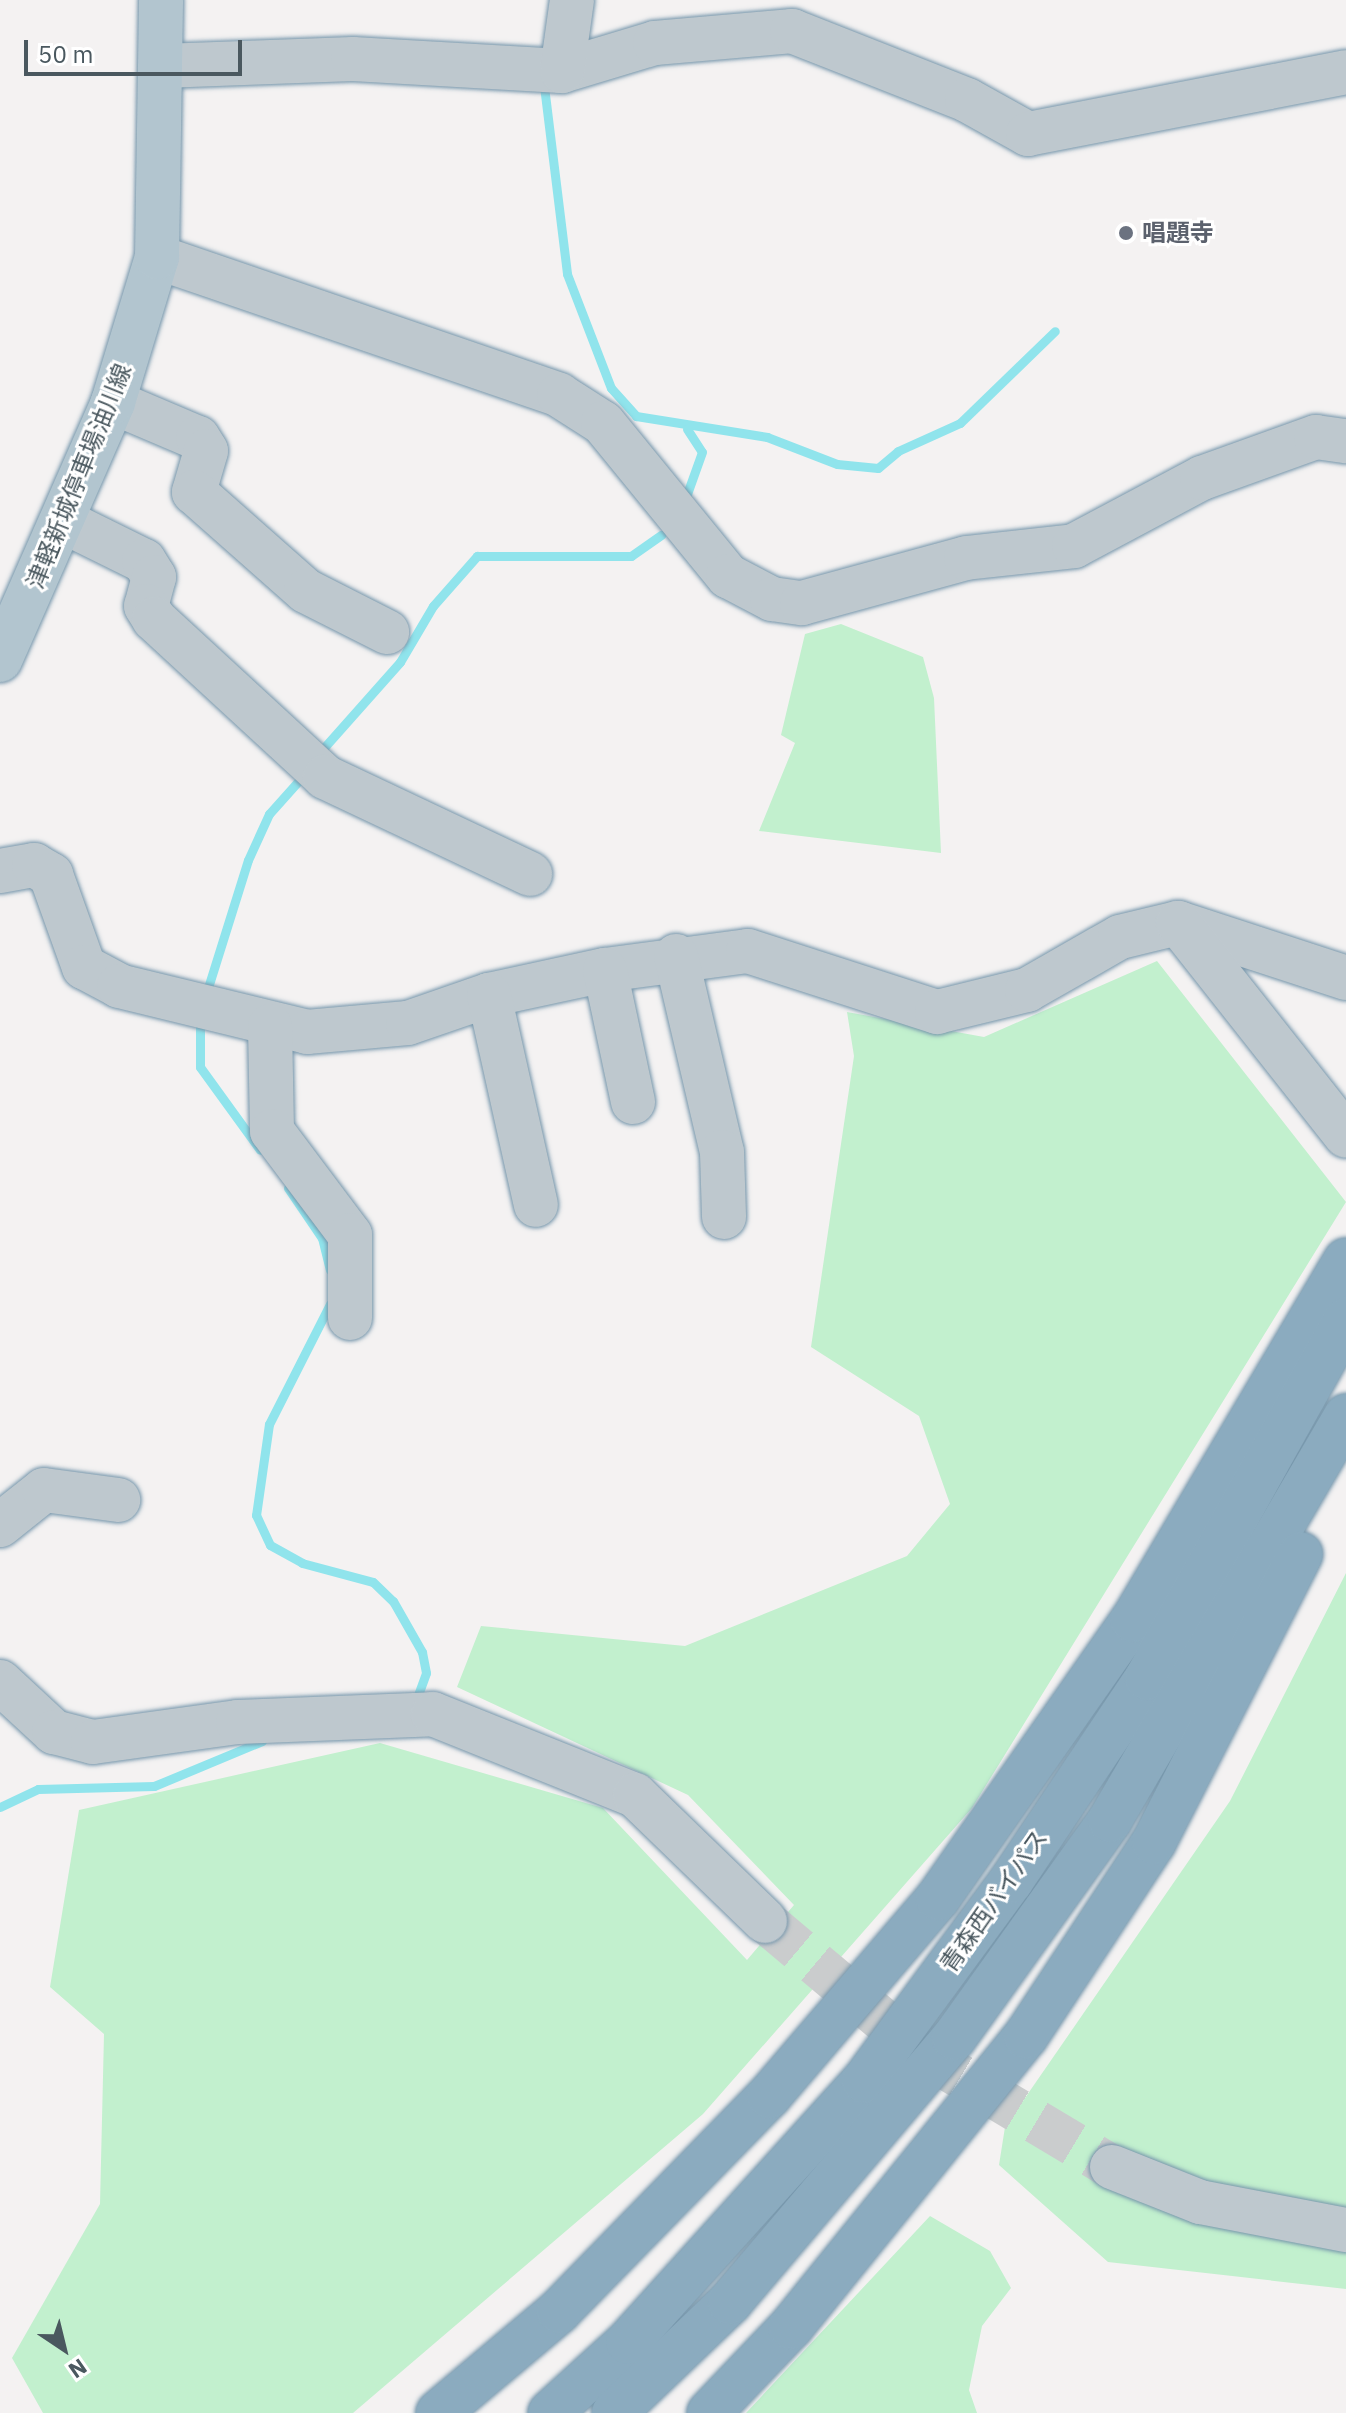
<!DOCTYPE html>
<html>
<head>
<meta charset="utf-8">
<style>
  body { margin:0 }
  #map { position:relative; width:1346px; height:2413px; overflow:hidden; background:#f4f2f2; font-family:"IBM Plex Sans","Noto Sans JP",sans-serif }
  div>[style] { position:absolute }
  .green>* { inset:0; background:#c2f0ce }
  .stream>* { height:9px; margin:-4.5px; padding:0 4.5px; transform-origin:4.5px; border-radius:4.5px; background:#90e4ec }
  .minor-tunnel>* { height:44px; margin-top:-22px; transform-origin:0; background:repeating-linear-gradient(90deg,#cacccd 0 44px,transparent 0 66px) }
  .roads { filter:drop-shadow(0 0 2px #7696ab) drop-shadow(0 0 2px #7696ab) }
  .minor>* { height:44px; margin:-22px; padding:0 22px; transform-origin:22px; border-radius:22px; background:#bec8ce }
  .major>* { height:44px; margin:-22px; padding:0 22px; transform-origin:22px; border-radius:22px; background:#b2c5cf }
  .highway>* { height:44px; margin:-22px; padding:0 22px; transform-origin:22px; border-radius:22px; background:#8babbf }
  .dots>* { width:22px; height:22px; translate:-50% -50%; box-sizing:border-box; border:4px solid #fff; border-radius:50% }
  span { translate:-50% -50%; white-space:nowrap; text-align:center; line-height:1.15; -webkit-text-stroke:6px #fff; paint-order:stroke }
  .worship-label { font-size:24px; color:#5b616d; font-weight:700 }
  .left { translate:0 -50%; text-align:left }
  .street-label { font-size:24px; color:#4a585f }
  .north { position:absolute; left:24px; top:2309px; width:80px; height:80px; -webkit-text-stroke:6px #fff; paint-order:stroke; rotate:145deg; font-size:22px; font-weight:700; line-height:32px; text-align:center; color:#4a585f }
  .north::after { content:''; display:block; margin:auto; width:28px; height:36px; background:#4a585f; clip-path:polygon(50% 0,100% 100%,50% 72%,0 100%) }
  .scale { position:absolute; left:24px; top:40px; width:218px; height:36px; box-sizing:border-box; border:4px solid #4a585f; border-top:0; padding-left:10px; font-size:24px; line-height:28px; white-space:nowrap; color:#4a585f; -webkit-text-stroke:6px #fff; paint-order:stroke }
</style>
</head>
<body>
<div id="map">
  <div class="green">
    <div style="clip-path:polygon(841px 624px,923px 657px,934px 698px,941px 853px,759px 831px,795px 743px,781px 735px,805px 634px)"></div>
    <div style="clip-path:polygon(1157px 961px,1346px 1202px,972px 1808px,703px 2114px,353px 2413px,43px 2413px,12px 2358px,100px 2204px,104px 2034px,50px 1987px,79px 1810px,380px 1743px,603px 1808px,747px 1960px,794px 1905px,688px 1795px,457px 1687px,481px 1626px,685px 1646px,907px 1556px,950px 1504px,919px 1416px,811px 1347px,854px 1056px,847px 1012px,984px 1037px)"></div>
    <div style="clip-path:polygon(1346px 1573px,1346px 2289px,1108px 2262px,999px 2165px,1005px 2127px,1230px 1801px)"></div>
    <div style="clip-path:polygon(930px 2216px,990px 2251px,1011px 2288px,982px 2326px,969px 2390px,977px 2413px,746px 2413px)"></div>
  </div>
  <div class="stream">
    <div style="left:544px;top:86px;width:189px;rotate:83deg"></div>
    <div style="left:567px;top:274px;width:122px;rotate:68.9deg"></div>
    <div style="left:611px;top:388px;width:38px;rotate:48deg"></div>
    <div style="left:636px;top:416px;width:133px;rotate:9.1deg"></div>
    <div style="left:767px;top:437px;width:75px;rotate:21.1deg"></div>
    <div style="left:837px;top:464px;width:41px;rotate:5.6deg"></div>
    <div style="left:878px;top:468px;width:26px;rotate:-40deg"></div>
    <div style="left:898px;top:451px;width:68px;rotate:-24.3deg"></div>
    <div style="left:960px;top:423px;width:132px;rotate:-44.1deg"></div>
    <div style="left:687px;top:429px;width:27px;rotate:57deg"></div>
    <div style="left:702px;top:452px;width:45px;rotate:109.7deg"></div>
    <div style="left:321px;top:751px;width:119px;rotate:-48.4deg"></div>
    <div style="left:400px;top:662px;width:65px;rotate:-59.5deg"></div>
    <div style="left:433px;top:606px;width:67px;rotate:-48.7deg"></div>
    <div style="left:477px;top:556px;width:154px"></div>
    <div style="left:631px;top:556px;width:37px;rotate:-35deg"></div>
    <div style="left:206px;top:994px;width:140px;rotate:-72.6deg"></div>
    <div style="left:248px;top:860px;width:51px;rotate:-65.5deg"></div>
    <div style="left:269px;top:814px;width:50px;rotate:-48.3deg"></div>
    <div style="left:200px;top:1018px;width:49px;rotate:90deg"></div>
    <div style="left:200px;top:1067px;width:102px;rotate:54.1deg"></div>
    <div style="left:288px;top:1188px;width:60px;rotate:55.8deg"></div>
    <div style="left:322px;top:1238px;width:33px;rotate:76deg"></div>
    <div style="left:330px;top:1304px;width:135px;rotate:116.9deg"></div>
    <div style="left:269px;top:1424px;width:92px;rotate:98.1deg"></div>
    <div style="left:256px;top:1515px;width:33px;rotate:65deg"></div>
    <div style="left:270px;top:1545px;width:37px;rotate:29deg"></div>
    <div style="left:302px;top:1563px;width:73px;rotate:15deg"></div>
    <div style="left:373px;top:1582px;width:28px;rotate:44deg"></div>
    <div style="left:393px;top:1601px;width:59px;rotate:60.4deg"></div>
    <div style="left:422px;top:1652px;width:21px;rotate:79deg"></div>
    <div style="left:426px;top:1673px;width:27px;rotate:110deg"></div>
    <div style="left:0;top:1807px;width:42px;rotate:-25.3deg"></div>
    <div style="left:38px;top:1789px;width:116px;rotate:-1.5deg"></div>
    <div style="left:154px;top:1786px;width:117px;rotate:-22.6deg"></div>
  </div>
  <div class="minor-tunnel">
    <div style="left:765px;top:1921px;width:207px;rotate:40.1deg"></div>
    <div style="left:923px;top:2054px;width:220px;rotate:30.9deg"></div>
  </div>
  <div class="roads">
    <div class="minor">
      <div style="left:162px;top:66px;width:191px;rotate:-2.1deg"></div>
      <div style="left:353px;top:59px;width:209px;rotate:3.3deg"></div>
      <div style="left:562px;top:71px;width:97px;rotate:-16.8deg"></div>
      <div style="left:655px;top:43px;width:138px;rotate:-5deg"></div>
      <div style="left:792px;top:31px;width:188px;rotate:21.5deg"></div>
      <div style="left:967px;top:100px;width:70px;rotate:29.1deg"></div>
      <div style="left:1028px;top:134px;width:324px;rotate:-11deg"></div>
      <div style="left:562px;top:71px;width:72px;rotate:-82deg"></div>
      <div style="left:157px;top:257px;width:425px;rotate:18.9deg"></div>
      <div style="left:559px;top:395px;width:52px;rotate:32.5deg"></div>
      <div style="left:603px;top:423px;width:198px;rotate:50.8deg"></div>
      <div style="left:728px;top:576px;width:50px;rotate:27.6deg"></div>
      <div style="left:772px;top:599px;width:30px;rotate:8deg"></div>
      <div style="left:802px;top:603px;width:170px;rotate:-15.3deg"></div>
      <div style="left:966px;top:558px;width:109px;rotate:-6.3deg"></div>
      <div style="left:1074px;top:546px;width:145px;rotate:-28deg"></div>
      <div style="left:1202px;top:478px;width:121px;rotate:-19.8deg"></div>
      <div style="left:1316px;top:437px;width:30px;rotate:8deg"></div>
      <div style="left:113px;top:402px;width:92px;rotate:23deg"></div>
      <div style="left:198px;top:438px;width:15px;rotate:58deg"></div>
      <div style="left:206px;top:451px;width:43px;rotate:106.3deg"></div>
      <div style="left:194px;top:492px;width:149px;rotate:41.5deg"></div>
      <div style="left:306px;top:591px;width:91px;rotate:26.8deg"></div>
      <div style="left:65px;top:522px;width:88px;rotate:26.3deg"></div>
      <div style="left:144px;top:561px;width:19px;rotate:58deg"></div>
      <div style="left:154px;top:577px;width:30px;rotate:105deg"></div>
      <div style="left:146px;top:606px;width:15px;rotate:58deg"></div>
      <div style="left:154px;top:619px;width:233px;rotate:42.7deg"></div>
      <div style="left:325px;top:777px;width:227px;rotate:25.3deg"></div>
      <div style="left:0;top:871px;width:35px;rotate:-10deg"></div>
      <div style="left:34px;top:865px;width:20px;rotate:30deg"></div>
      <div style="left:51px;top:875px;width:98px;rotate:70.3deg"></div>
      <div style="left:84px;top:967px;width:40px;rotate:28deg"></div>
      <div style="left:119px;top:986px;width:194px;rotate:13.7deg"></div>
      <div style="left:307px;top:1032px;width:101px;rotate:-5.1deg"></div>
      <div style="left:408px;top:1023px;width:86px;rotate:-19.1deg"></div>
      <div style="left:489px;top:995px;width:119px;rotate:-12.2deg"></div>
      <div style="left:605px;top:970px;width:144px;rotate:-7.6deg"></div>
      <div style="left:748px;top:951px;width:199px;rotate:17.9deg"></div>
      <div style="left:937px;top:1012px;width:93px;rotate:-13.7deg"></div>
      <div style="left:1027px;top:990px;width:107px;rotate:-29.7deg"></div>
      <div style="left:1120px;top:937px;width:60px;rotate:-13.6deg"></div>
      <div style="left:1178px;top:923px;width:177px;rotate:18.1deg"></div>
      <div style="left:1178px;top:923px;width:271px;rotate:51.7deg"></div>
      <div style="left:676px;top:956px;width:201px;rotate:76.8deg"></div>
      <div style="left:722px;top:1152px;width:65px;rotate:88.2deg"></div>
      <div style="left:605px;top:970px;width:135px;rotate:78deg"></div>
      <div style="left:489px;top:995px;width:215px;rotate:77.4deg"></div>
      <div style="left:270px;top:1026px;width:105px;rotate:88.9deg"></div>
      <div style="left:272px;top:1131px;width:130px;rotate:53.1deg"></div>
      <div style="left:350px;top:1235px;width:83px;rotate:90deg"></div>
      <div style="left:0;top:1525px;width:56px;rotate:-38.5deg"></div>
      <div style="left:44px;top:1490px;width:75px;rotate:7.7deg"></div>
      <div style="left:0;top:1682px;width:74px;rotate:42.8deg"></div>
      <div style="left:54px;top:1732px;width:40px;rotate:14.4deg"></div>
      <div style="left:93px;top:1742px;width:146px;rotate:-7.9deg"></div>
      <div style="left:238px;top:1722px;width:195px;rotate:-2.3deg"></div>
      <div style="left:433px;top:1714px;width:218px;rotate:21.9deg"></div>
      <div style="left:635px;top:1795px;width:181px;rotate:44.1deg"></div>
      <div style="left:1112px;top:2167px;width:95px;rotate:21.7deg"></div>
      <div style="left:1200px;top:2202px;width:149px;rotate:10.9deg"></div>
    </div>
    <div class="major">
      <div style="left:0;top:660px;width:282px;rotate:-66.3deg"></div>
      <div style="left:113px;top:402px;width:152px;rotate:-73.1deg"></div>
      <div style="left:157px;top:257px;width:257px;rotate:-89.1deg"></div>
    </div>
    <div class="highway">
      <div style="left:438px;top:2413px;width:158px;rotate:-40.1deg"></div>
      <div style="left:559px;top:2311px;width:301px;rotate:-45.7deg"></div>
      <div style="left:769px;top:2096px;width:260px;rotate:-49.5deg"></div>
      <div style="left:938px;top:1898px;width:340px;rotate:-55deg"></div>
      <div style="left:1133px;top:1620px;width:418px;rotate:-59.4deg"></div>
      <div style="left:550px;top:2413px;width:105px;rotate:-42.3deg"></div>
      <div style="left:628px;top:2342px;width:352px;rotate:-47.9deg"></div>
      <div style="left:864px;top:2081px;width:248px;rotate:-53.7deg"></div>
      <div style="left:1011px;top:1881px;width:244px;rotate:-56.2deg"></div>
      <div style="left:1147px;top:1678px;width:410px;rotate:-60.9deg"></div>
      <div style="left:614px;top:2413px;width:161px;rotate:-43.7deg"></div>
      <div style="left:730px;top:2302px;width:346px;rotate:-49.7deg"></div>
      <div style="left:954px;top:2038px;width:268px;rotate:-54.4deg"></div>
      <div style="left:1110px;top:1820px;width:468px;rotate:-59.7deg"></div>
      <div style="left:709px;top:2413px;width:119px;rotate:-46.4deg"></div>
      <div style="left:791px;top:2327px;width:374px;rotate:-51.1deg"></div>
      <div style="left:1026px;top:2036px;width:232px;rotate:-56.6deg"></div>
      <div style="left:1154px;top:1842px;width:323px;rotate:-63deg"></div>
    </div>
  </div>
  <div class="dots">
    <div style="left:1126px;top:233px;background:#6b7280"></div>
  </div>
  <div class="worship-label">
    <span class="left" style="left:1142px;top:233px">唱題寺</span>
  </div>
  <div class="street-label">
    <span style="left:79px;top:476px;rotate:-68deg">津軽新城停車場油川線</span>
    <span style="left:994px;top:1901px;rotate:-55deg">青森西バイパス</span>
  </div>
  <div class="north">N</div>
  <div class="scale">50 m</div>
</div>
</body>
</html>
